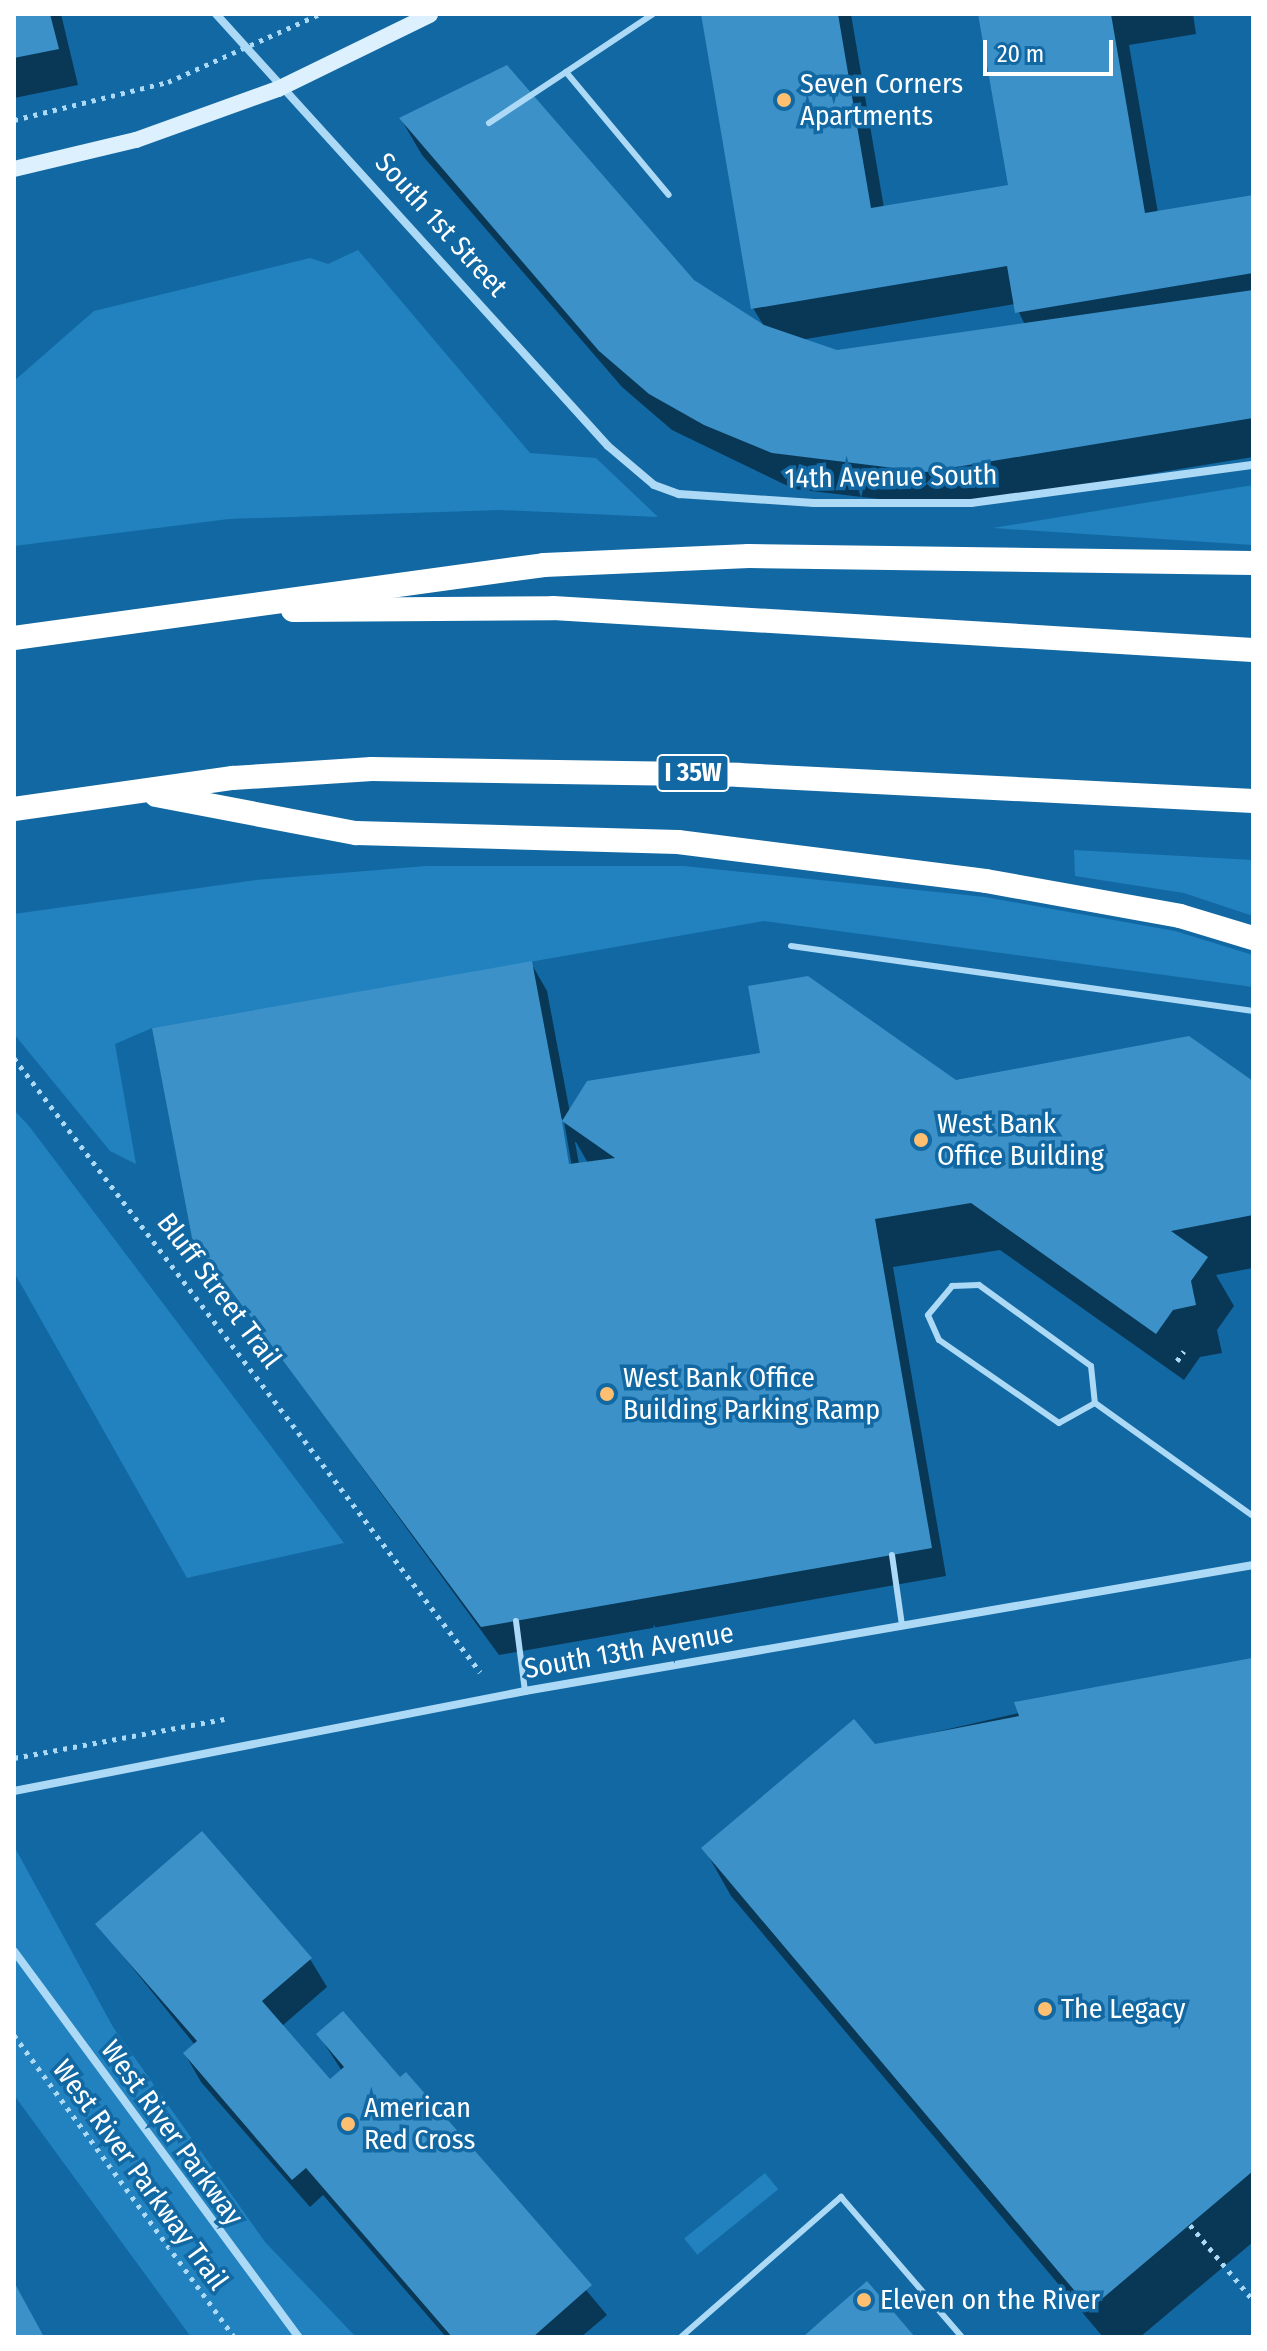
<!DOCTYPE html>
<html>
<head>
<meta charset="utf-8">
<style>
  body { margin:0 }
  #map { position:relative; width:1267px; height:2351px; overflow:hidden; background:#1268a2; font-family:"Fira Sans Condensed",sans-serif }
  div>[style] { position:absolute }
  .green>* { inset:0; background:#2182bf; transform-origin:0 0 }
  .shadow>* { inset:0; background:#0007 }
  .building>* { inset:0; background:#3b91c8 }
  .path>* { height:5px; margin-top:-2.5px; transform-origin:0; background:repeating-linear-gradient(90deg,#acd9f5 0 4px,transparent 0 10px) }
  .lane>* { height:6px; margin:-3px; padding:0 3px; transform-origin:3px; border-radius:3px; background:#acd9f5 }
  .street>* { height:8px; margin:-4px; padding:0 4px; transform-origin:4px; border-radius:4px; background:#acd9f5 }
  .secondary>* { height:16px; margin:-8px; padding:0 8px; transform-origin:8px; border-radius:8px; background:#dcf0fd }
  .highway>* { height:24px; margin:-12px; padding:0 12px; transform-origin:12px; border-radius:12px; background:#fff }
  .path-bridge>* { height:5px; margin-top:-2.5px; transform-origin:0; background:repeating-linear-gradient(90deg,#acd9f5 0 4px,transparent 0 10px) }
  .secondary-bridge>* { height:16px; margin:-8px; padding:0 8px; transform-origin:8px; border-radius:8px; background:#dcf0fd }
  .dots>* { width:22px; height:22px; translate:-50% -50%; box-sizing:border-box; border:4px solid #1268a2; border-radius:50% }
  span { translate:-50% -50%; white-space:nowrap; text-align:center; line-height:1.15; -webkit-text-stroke:7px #1268a2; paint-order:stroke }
  .shield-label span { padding:2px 6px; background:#1268a2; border:2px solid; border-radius:6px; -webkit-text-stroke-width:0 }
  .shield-label { font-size:26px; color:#fff; font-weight:700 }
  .poi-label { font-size:28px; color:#fff }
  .left { translate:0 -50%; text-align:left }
  .street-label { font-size:28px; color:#fff }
  .frame { position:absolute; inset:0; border:16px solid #fff; pointer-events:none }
  .scale { position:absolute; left:983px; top:40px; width:130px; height:36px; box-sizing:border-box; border:4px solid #fff; border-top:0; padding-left:10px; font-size:24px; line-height:28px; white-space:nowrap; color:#fff; -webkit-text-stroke:6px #1268a2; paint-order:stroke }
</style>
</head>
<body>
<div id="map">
  <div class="green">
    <div style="clip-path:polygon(358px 250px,530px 453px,596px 458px,658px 517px,500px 510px,229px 519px,14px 546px,14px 381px,94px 311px,310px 258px,328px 264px)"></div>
    <div style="clip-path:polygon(1253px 485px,1253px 545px,993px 528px)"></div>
    <div style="clip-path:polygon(1074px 850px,1253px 860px,1253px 916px,1184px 893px,1075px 876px)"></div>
    <div style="clip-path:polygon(426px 866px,684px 866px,985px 897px,1175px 931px,1253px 955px,1253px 987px,764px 921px,152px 1028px,115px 1044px,136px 1164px,110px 1151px,14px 1034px,14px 914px,256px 880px)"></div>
    <div style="clip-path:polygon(14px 1110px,29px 1126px,344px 1543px,187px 1578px,14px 1272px)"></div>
    <div style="clip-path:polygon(14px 1846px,113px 2027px,265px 2242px,356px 2337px,191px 2337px,14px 2095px)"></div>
    <div style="left:765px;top:2173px;width:21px;height:104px;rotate:51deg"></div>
  </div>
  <div class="shadow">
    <div style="clip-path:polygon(14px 14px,61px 14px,78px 85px,14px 98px)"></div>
    <div style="clip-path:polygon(evenodd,703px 14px,851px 14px,884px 208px,1010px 187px,980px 14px,1193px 14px,1196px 34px,1129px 45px,1158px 213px,1253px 197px,1253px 457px,947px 507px,794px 489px,672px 430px,622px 387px,422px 155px,401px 119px,765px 328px,753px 308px,703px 14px,1015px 304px,1025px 325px,837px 352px,800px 340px,1015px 304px)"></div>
    <div style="clip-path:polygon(evenodd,531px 963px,547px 991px,570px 1113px,955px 1082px,1253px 1083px,1253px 1268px,1216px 1275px,1234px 1306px,1217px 1330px,1222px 1353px,1200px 1357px,1184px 1380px,1000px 1250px,893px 1267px,946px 1576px,499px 1655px,194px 1237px,531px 963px,559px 1116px,564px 1121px,573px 1173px,569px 1174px,559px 1116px,531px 963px,575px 1142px,576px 1142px,588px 1163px,579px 1164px,575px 1142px)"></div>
    <div style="clip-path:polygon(1251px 1660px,1253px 2242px,1140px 2337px,1103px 2337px,731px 1896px,704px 1848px,874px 1746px)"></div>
    <div style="clip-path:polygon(98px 1925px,310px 1959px,327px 1987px,282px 2026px,330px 2082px,342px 2071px,318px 2034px,400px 2080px,406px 2075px,607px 2315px,581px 2337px,446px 2337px,323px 2195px,310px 2207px,201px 2082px,185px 2054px,195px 2045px)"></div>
  </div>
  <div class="building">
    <div style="clip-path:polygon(14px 14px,50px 14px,59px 49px,14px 58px)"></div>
    <div style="clip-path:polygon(701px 14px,838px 14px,871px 208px,1008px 185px,978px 14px,1111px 14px,1145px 213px,1253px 195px,1253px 273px,1015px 313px,1007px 266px,751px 309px)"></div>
    <div style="clip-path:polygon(507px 65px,694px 280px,764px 325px,837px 350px,1253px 290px,1253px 418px,926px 472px,772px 453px,704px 425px,649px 394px,599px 351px,399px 118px)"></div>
    <div style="clip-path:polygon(evenodd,532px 961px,562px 1121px,587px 1081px,760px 1053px,748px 986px,808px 976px,956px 1080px,1189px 1036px,1253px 1081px,1253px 1215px,1171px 1231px,1208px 1257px,1191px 1281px,1196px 1305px,1173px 1310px,1156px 1334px,971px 1203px,875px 1219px,932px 1548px,481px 1627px,192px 1238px,152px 1028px,532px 961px,562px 1121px,615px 1158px,569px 1164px,562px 1121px)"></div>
    <div style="clip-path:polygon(1252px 1658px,1253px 2171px,1090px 2309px,701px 1848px,854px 1719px,875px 1744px,1019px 1716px,1014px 1702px)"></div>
    <div style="clip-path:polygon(202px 1831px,312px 1958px,262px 2001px,330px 2079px,344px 2067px,316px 2034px,343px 2011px,400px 2077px,406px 2072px,592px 2285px,533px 2337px,452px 2337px,306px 2168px,292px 2180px,183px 2053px,197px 2041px,95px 1924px)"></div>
    <div style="clip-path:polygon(867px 2281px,915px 2337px,803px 2337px,823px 2319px)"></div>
    <div style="clip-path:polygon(14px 2282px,44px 2337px,14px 2337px)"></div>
  </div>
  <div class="path">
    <div style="left:14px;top:1058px;width:771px;rotate:52.8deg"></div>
    <div style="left:1177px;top:1361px;width:12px;rotate:-55deg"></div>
    <div style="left:14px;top:1758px;width:214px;rotate:-10.5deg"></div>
    <div style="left:14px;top:2035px;width:374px;rotate:53.9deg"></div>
    <div style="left:1190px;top:2225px;width:98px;rotate:50deg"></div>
  </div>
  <div class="lane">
    <div style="left:653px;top:14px;width:105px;rotate:146.3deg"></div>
    <div style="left:566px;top:72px;width:160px;rotate:50.1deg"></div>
    <div style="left:489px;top:123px;width:92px;rotate:-33.5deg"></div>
    <div style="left:791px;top:946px;width:467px;rotate:8deg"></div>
    <div style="left:1095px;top:1403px;width:41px;rotate:150.9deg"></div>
    <div style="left:1059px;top:1423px;width:146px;rotate:-145.3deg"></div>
    <div style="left:939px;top:1340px;width:27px;rotate:-114deg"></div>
    <div style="left:928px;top:1315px;width:38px;rotate:-50deg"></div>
    <div style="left:952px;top:1286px;width:27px;rotate:-2deg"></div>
    <div style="left:979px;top:1285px;width:138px;rotate:35.9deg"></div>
    <div style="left:1091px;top:1366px;width:37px;rotate:84deg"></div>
    <div style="left:1095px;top:1403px;width:194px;rotate:35.6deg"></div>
    <div style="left:892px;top:1555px;width:71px;rotate:81.9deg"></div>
    <div style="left:516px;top:1621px;width:71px;rotate:82.7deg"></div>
    <div style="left:681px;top:2337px;width:213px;rotate:-41.2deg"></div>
    <div style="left:841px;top:2197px;width:185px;rotate:49.2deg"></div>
  </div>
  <div class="street">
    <div style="left:216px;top:14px;width:583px;rotate:47.78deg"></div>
    <div style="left:608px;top:446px;width:60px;rotate:40.3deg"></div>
    <div style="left:654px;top:485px;width:27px;rotate:20deg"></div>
    <div style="left:679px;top:494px;width:135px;rotate:3.8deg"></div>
    <div style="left:814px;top:503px;width:157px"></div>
    <div style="left:971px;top:503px;width:285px;rotate:-7.7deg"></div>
    <div style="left:14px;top:1791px;width:521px;rotate:-11.07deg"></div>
    <div style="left:525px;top:1691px;width:739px;rotate:-9.82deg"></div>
    <div style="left:14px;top:1951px;width:480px;rotate:53.6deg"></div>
  </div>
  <div class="secondary">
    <div style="left:14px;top:169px;width:125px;rotate:-13.4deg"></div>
    <div style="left:136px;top:140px;width:151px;rotate:-19.8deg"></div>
  </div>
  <div class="highway">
    <div style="left:293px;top:610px;width:260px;rotate:-0.4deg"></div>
    <div style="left:553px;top:608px;width:701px;rotate:3.43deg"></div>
    <div style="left:14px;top:638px;width:535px;rotate:-7.84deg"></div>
    <div style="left:544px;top:565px;width:205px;rotate:-2.5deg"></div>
    <div style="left:749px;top:556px;width:504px;rotate:0.8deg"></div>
    <div style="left:156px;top:795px;width:204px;rotate:10.8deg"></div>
    <div style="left:356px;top:833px;width:322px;rotate:1.6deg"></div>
    <div style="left:678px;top:842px;width:310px;rotate:7.2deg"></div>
    <div style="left:986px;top:881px;width:197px;rotate:10.2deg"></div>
    <div style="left:1180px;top:916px;width:76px;rotate:16.8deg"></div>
    <div style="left:14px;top:809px;width:221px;rotate:-8.1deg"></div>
    <div style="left:233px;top:778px;width:139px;rotate:-3.7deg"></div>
    <div style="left:372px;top:769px;width:367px;rotate:0.9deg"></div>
    <div style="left:739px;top:775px;width:515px;rotate:2.9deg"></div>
  </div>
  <div class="path-bridge">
    <div style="left:14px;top:120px;width:159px;rotate:-13.9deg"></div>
    <div style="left:168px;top:82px;width:167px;rotate:-24.1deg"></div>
  </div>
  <div class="secondary-bridge">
    <div style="left:278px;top:89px;width:169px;rotate:-26deg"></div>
  </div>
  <div class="dots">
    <div style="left:784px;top:100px;background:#ffbf70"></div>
    <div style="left:921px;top:1140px;background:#ffbf70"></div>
    <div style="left:607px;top:1394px;background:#ffbf70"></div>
    <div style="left:1045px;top:2009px;background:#ffbf70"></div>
    <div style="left:348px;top:2124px;background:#ffbf70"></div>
    <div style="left:864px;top:2300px;background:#ffbf70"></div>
  </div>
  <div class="shield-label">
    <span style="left:693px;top:773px">I 35W</span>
  </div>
  <div class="poi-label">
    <span class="left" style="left:800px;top:100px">Seven Corners<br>Apartments</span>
    <span class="left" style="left:937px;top:1140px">West Bank<br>Office Building</span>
    <span class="left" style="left:623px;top:1394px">West Bank Office<br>Building Parking Ramp</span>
    <span class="left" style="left:1061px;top:2009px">The Legacy</span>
    <span class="left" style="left:364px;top:2124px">American<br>Red Cross</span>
    <span class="left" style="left:880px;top:2300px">Eleven on the River</span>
  </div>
  <div class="street-label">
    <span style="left:441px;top:225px;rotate:48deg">South 1st Street</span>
    <span style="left:891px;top:477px;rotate:-1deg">14th Avenue South</span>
    <span style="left:219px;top:1291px;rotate:53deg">Bluff Street Trail</span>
    <span style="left:629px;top:1651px;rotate:-10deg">South 13th Avenue</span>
    <span style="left:172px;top:2133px;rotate:54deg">West River Parkway</span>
    <span style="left:140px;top:2175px;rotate:54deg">West River Parkway Trail</span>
  </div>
  <div class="frame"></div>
  <div class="scale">20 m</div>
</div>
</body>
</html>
